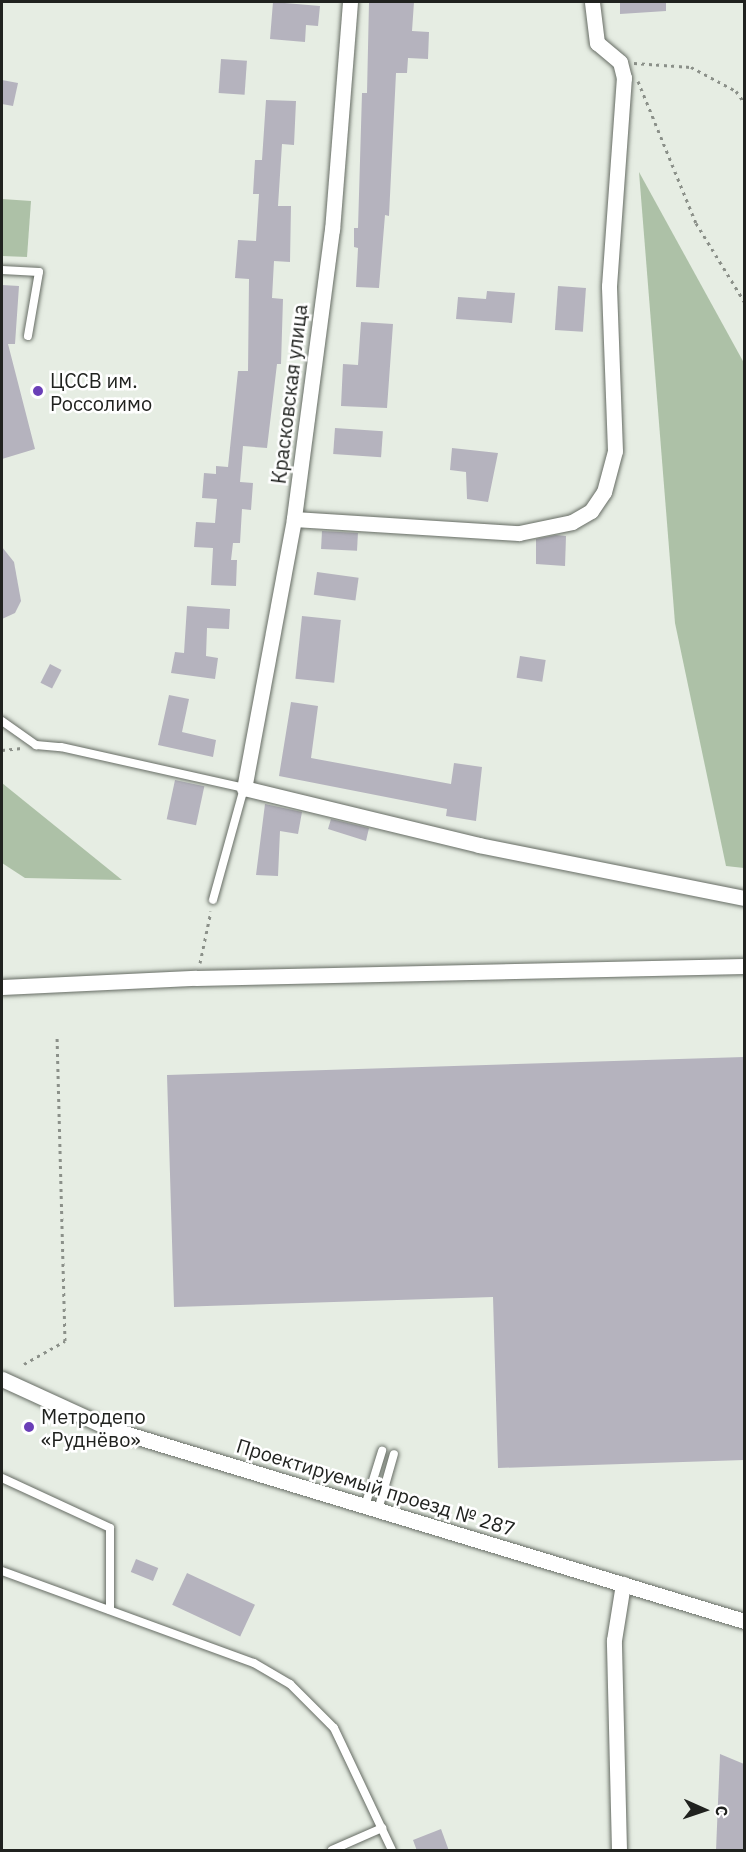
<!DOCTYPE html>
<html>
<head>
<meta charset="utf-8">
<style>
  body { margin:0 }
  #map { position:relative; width:746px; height:1852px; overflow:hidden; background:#e6ede3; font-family:"IBM Plex Sans",sans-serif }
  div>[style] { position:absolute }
  .green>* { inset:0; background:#adc1a7 }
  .building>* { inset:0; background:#b5b3be; transform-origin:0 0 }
  .path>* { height:3px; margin-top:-1.5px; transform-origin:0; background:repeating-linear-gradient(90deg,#8b9089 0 3px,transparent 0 7.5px) }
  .roads { filter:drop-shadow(0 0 2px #666c64) drop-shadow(0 0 2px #666c64) }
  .service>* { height:8px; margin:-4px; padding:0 4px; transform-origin:4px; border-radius:4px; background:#fff }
  .minor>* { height:15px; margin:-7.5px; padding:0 7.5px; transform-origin:7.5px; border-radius:7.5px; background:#fff }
  .dots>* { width:16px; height:16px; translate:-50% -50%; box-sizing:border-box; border:3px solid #fff; border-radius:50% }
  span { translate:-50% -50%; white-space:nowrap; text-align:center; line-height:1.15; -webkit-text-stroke:5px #fff; paint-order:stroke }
  .poi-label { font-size:20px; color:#20221f }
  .left { translate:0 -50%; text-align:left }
  .street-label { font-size:20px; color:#20221f }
  .frame { position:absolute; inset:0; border:3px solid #20221f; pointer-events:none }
  .north { position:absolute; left:674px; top:1780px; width:60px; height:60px; -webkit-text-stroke:4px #fff; paint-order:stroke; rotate:93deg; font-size:16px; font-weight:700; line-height:24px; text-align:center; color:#20221f }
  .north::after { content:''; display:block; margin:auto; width:21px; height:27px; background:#20221f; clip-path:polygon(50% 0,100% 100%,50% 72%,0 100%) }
</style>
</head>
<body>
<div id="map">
  <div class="green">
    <div style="clip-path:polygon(639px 172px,744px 363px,744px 868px,726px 866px,675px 623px)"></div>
    <div style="clip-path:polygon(2px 199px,31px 201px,27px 257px,2px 256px)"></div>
    <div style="clip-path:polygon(2px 783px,122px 880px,25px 878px,2px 863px)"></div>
  </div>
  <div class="building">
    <div style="clip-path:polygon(273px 2px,320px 6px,318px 26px,306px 25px,305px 42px,270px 39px)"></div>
    <div style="clip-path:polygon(369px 2px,414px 2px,412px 31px,429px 32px,428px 59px,408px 58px,407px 73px,396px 73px,389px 216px,385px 215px,379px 288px,356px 287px,358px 248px,354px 247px,354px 228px,358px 228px,362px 93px,367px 93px)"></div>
    <div style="clip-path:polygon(620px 2px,666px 2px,666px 11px,620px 14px)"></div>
    <div style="left:221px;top:59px;width:26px;height:34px;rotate:4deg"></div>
    <div style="clip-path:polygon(2px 80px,18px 83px,13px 106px,2px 104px)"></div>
    <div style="clip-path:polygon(266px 100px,296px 101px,294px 145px,282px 144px,278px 206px,291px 206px,290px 262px,274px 261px,272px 298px,283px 299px,281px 364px,277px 364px,267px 448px,243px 446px,240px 482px,253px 483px,251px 510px,242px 509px,240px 543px,233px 543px,231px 560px,237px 560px,236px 586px,211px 585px,213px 548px,194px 547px,196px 522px,215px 523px,217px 499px,202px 498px,204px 473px,216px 474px,216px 466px,228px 467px,238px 371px,248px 371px,249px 279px,235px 278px,238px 240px,256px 241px,259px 194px,253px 194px,255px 160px,262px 160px)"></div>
    <div style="clip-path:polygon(2px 285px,19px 286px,15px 344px,8px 344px,35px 449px,2px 459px)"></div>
    <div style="left:558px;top:286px;width:28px;height:44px;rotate:4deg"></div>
    <div style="clip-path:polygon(487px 291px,515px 293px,512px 323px,456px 319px,458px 297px,486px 299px)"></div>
    <div style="clip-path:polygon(361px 322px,393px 324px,387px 408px,341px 406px,343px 364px,358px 365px)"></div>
    <div style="left:335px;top:428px;width:48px;height:26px;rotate:4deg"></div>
    <div style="clip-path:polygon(452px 448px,498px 453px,488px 502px,467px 499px,466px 472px,450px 470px)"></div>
    <div style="left:322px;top:531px;width:36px;height:18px;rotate:3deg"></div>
    <div style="clip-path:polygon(556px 535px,566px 536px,565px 566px,536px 564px,536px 539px)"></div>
    <div style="clip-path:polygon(2px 547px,14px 562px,21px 601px,15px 613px,2px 619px)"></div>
    <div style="left:317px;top:572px;width:42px;height:23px;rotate:8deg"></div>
    <div style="clip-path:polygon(187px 606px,230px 609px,229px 629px,207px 628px,206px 656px,218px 658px,215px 679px,171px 673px,175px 652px,184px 653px)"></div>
    <div style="left:302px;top:616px;width:39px;height:63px;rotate:6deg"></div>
    <div style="left:520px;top:656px;width:26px;height:22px;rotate:9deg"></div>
    <div style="left:50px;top:664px;width:13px;height:21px;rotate:27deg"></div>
    <div style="clip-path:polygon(169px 695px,189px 699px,182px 732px,216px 740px,213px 757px,158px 745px)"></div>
    <div style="clip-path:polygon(291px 702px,318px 706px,311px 758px,451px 784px,454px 763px,482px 767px,476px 821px,446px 816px,447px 809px,279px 776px)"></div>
    <div style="left:175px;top:780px;width:30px;height:40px;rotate:12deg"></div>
    <div style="clip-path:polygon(265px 804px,302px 812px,298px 834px,280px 831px,278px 876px,256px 875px)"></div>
    <div style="clip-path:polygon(331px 819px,369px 828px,366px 841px,328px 829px)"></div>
    <div style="clip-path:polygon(744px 1057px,744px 1460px,498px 1468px,493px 1297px,174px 1307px,167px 1075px)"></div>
    <div style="left:136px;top:1559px;width:24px;height:14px;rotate:22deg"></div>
    <div style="left:187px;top:1573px;width:75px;height:35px;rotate:25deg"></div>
    <div style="clip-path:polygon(720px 1754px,744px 1764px,744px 1851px,716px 1851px)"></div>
    <div style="clip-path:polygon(441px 1829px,449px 1851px,417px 1851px,413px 1840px)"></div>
  </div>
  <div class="path">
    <div style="left:634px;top:63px;width:57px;rotate:4deg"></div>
    <div style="left:691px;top:67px;width:51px;rotate:28.1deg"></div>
    <div style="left:736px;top:91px;width:14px;rotate:54deg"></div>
    <div style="left:638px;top:81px;width:153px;rotate:67.8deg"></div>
    <div style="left:696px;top:223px;width:92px;rotate:58.4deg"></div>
    <div style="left:2px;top:750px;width:20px;rotate:-6deg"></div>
    <div style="left:200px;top:963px;width:53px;rotate:-78.1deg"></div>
    <div style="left:24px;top:1364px;width:47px;rotate:-29.3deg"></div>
    <div style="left:65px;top:1341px;width:303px;rotate:-91.5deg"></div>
  </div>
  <div class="roads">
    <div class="service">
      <div style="left:2px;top:270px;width:37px;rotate:3deg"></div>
      <div style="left:39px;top:272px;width:65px;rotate:99.8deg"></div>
      <div style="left:2px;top:721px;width:42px;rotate:35.2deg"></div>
      <div style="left:36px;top:745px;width:25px;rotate:5deg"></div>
      <div style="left:61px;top:747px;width:188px;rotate:12.6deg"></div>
      <div style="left:244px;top:788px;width:116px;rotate:105.5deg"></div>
      <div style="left:2px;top:1478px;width:119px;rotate:24.8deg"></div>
      <div style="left:110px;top:1528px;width:82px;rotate:90deg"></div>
      <div style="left:365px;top:1506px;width:58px;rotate:-72.8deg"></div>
      <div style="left:378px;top:1510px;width:58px;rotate:-74.1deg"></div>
      <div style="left:2px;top:1571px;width:268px;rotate:20.1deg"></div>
      <div style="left:254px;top:1663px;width:42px;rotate:30.3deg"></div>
      <div style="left:290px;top:1684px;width:62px;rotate:45deg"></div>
      <div style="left:334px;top:1728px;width:135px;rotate:64.6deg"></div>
      <div style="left:332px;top:1850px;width:55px;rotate:-23.7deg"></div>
    </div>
    <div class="minor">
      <div style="left:350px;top:2px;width:228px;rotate:94.5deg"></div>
      <div style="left:332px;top:229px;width:292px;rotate:97.5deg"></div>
      <div style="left:294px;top:519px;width:274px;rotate:100.5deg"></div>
      <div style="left:244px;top:788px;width:242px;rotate:13.6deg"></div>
      <div style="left:479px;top:845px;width:270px;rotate:11.3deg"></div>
      <div style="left:294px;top:519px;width:225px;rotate:3.6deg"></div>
      <div style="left:519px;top:533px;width:54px;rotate:-11.7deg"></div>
      <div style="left:572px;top:522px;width:22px;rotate:-30deg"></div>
      <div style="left:591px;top:511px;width:23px;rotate:-56deg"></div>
      <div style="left:604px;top:492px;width:42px;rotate:-75deg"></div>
      <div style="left:615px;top:451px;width:165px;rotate:-92.1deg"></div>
      <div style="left:609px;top:286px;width:209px;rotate:-85.9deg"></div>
      <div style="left:624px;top:78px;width:16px;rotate:-104deg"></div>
      <div style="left:620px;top:62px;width:30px;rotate:-140deg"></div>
      <div style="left:597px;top:43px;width:41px;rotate:-97deg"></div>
      <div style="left:2px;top:987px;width:194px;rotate:-2.7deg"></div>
      <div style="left:196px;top:978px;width:548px;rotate:-1.25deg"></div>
      <div style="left:2px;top:1379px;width:120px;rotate:24.6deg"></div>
      <div style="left:111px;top:1429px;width:661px;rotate:16.87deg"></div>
      <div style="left:619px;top:1850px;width:210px;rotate:-91.4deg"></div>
      <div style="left:614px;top:1640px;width:57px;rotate:-80.9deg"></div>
    </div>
  </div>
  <div class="dots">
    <div style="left:38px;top:391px;background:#6a3fb7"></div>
    <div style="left:29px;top:1427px;background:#6a3fb7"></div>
  </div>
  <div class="poi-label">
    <span class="left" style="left:50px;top:392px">ЦССВ им.<br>Россолимо</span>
    <span class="left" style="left:41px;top:1428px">Метродепо<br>«Руднёво»</span>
  </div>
  <div class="street-label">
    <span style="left:289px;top:394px;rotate:-83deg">Красковская улица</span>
    <span style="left:376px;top:1487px;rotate:17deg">Проектируемый проезд № 287</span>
  </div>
  <div class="frame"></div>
  <div class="north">С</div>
</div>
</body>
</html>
